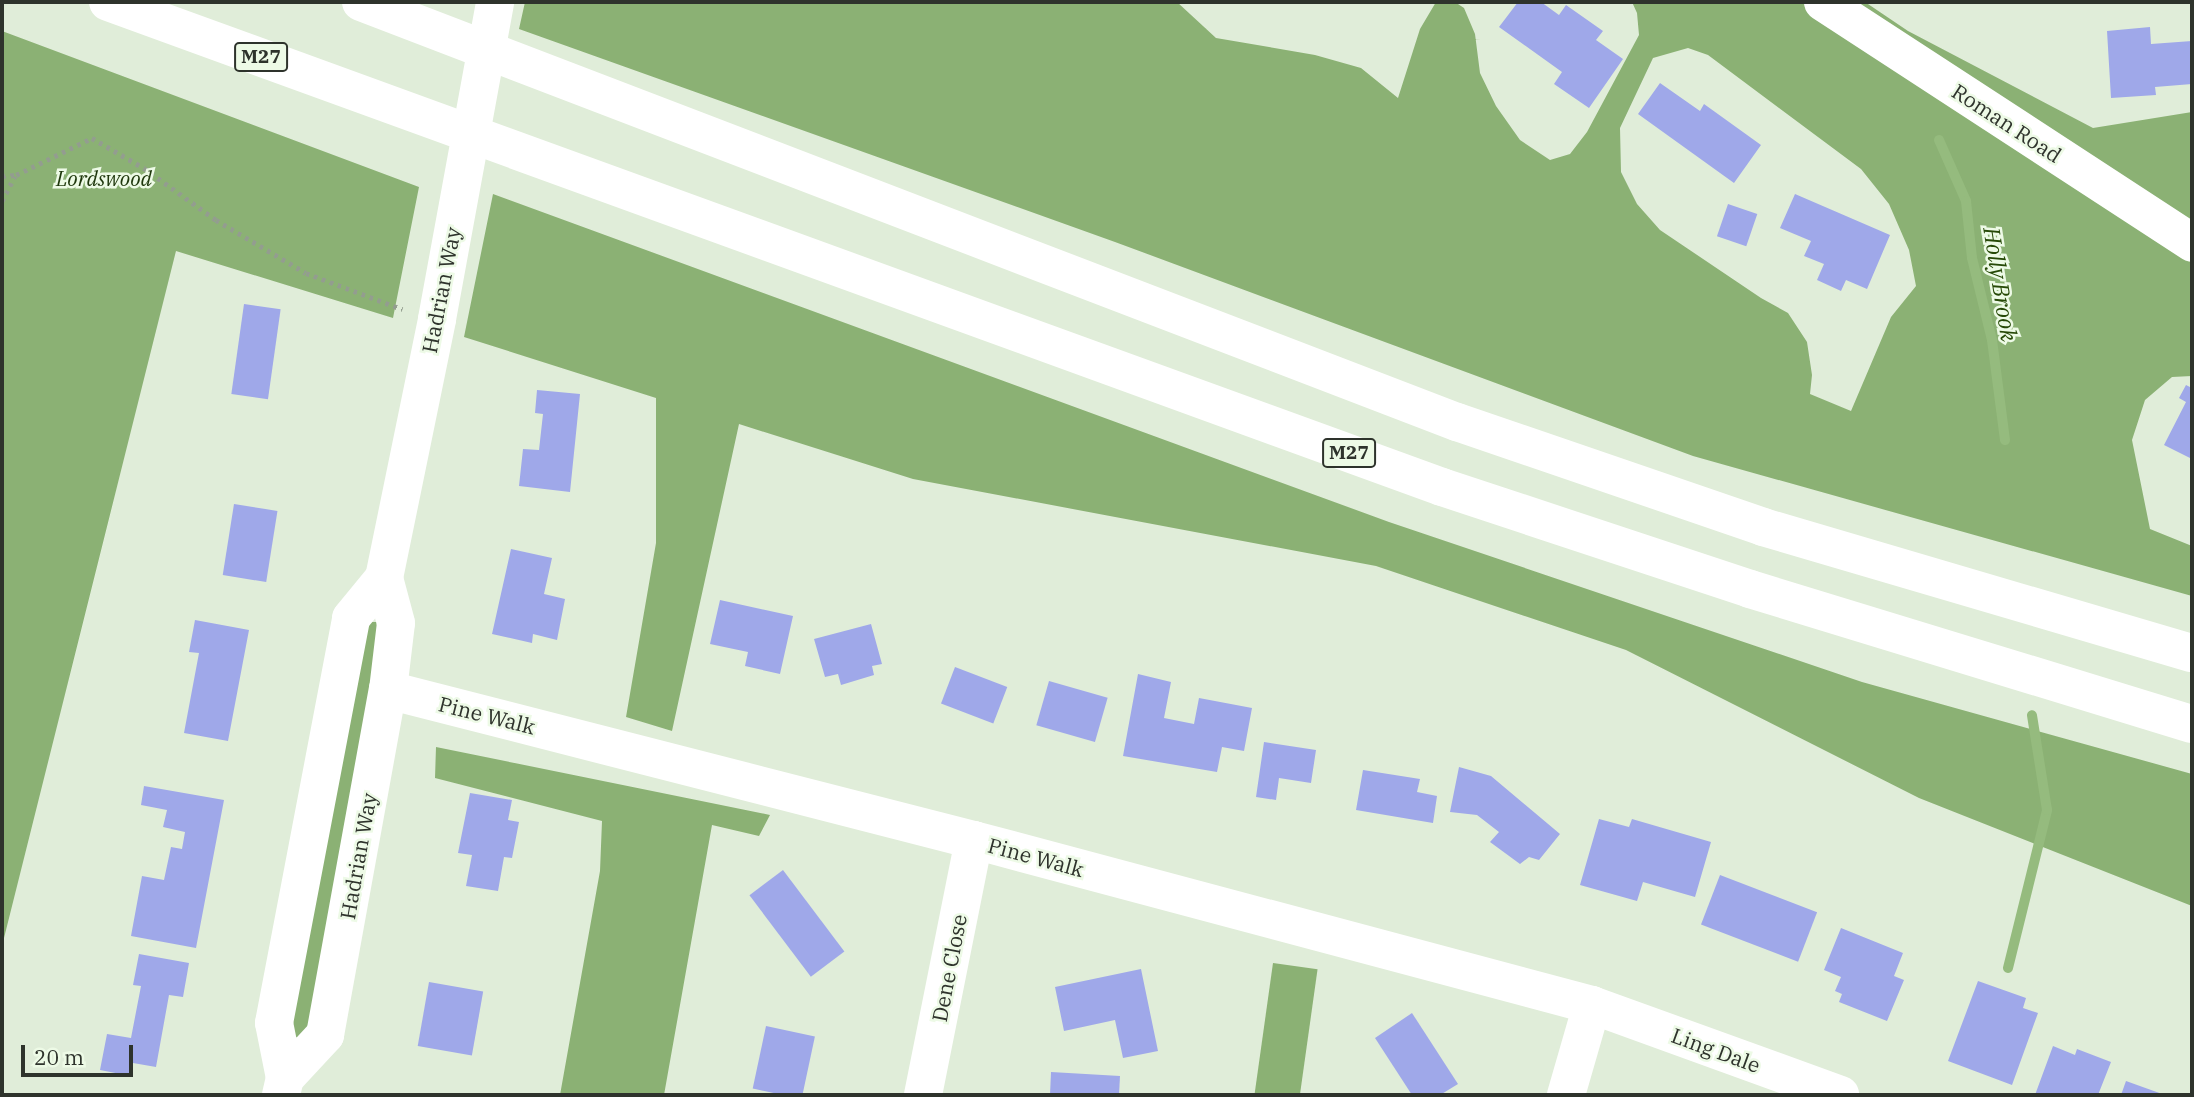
<!DOCTYPE html>
<html>
<head>
<meta charset="utf-8">
<style>
  body { margin:0 }
  #map { position:relative; width:2194px; height:1097px; overflow:hidden; background:#e0edd9; font-family:"IBM Plex Serif",serif }
  div>[style] { position:absolute }
  .forest>* { inset:0; background:#8bb174; transform-origin:0 0 }
  .stream>* { height:10px; margin:-5px; padding:0 5px; transform-origin:5px; border-radius:5px; background:#95bb7e }
  .building>* { inset:0; background:#9fa8e9; transform-origin:0 0 }
  .path>* { height:4.5px; margin-top:-2.25px; transform-origin:0; background:repeating-linear-gradient(90deg,#939d8f 0 3.5px,transparent 0 8.5px) }
  .minor>* { height:38px; margin:-19px; padding:0 19px; transform-origin:19px; border-radius:19px; background:#fff }
  .highway>* { height:38px; margin:-19px; padding:0 19px; transform-origin:19px; border-radius:19px; background:#fff }
  span { translate:-50% -50%; white-space:nowrap; text-align:center; line-height:1.15; -webkit-text-stroke:5px #edfae6; paint-order:stroke }
  .shield-label span { padding:2px 5px; background:#edfae6; border:2px solid; border-radius:5px; -webkit-text-stroke-width:0 }
  .shield-label { font-size:19px; color:#2e332c; font-weight:700 }
  .street-label { font-size:21px; color:#2e332c }
  .park-label { font-size:21px; color:#1e370c; font-style:italic }
  .water-label { font-size:23px; color:#264907; font-style:italic }
  .frame { position:absolute; inset:0; border:4px solid #2e332c; pointer-events:none }
  .scale { position:absolute; left:21px; top:1045px; width:112px; height:32px; box-sizing:border-box; border:4px solid #2e332c; border-top:0; padding-left:9px; font-size:21px; line-height:24px; white-space:nowrap; color:#2e332c; -webkit-text-stroke:5px #edfae6; paint-order:stroke }
</style>
</head>
<body>
<div id="map">
  <div class="forest">
    <div style="clip-path:polygon(evenodd,525px 2px,1177px 2px,1216px 38px,1315px 55px,1361px 68px,1398px 98px,1420px 29px,1436px 2px,1455px 2px,1464px 8px,1475px 34px,1480px 73px,1496px 106px,1520px 140px,1550px 160px,1570px 154px,1587px 132px,1639px 35px,1637px 13px,1632px 2px,1865px 2px,1908px 31px,2093px 128px,2192px 112px,2192px 376px,2172px 377px,2145px 400px,2132px 440px,2150px 529px,2192px 546px,2192px 596px,1693px 456px,1115px 242px,519px 29px,525px 2px,1688px 48px,1708px 55px,1861px 169px,1889px 204px,1909px 250px,1916px 286px,1891px 317px,1851px 411px,1810px 394px,1812px 375px,1807px 342px,1788px 313px,1761px 298px,1660px 230px,1637px 204px,1621px 172px,1620px 128px,1653px 58px,1688px 48px)"></div>
    <div style="clip-path:polygon(2px 31px,419px 187px,393px 318px,176px 251px,2px 946px)"></div>
    <div style="clip-path:polygon(493px 194px,1389px 522px,1862px 682px,2192px 774px,2192px 906px,1919px 798px,1626px 650px,1376px 566px,913px 479px,739px 424px,672px 731px,626px 717px,656px 543px,656px 398px,464px 337px)"></div>
    <div style="clip-path:polygon(369px 622px,384px 622px,310px 1023px,302px 1040px,290px 1034px)"></div>
    <div style="clip-path:polygon(436px 747px,770px 815px,759px 836px,712px 825px,664px 1095px,560px 1095px,600px 871px,602px 821px,435px 778px)"></div>
    <div style="left:1273px;top:963px;width:45px;height:137px;rotate:8deg"></div>
  </div>
  <div class="stream">
    <div style="left:1939px;top:140px;width:67px;rotate:66.1deg"></div>
    <div style="left:1966px;top:201px;width:57px;rotate:84deg"></div>
    <div style="left:1972px;top:258px;width:84px;rotate:76.3deg"></div>
    <div style="left:1992px;top:340px;width:101px;rotate:82.6deg"></div>
    <div style="left:2008px;top:968px;width:163px;rotate:-76.1deg"></div>
    <div style="left:2047px;top:810px;width:96px;rotate:-99deg"></div>
  </div>
  <div class="building">
    <div style="clip-path:polygon(1518px 2px,1541px 2px,1559px 15px,1566px 5px,1603px 31px,1596px 40px,1623px 59px,1589px 108px,1554px 84px,1562px 72px,1499px 27px)"></div>
    <div style="clip-path:polygon(2150px 27px,2151px 44px,2192px 41px,2192px 84px,2155px 87px,2156px 95px,2111px 98px,2107px 31px)"></div>
    <div style="clip-path:polygon(1660px 83px,1700px 111px,1704px 104px,1761px 145px,1734px 183px,1638px 114px)"></div>
    <div style="clip-path:polygon(1795px 194px,1890px 235px,1867px 289px,1846px 280px,1841px 291px,1817px 280px,1824px 264px,1804px 256px,1811px 241px,1780px 228px)"></div>
    <div style="left:1728px;top:204px;width:31px;height:34px;rotate:19deg"></div>
    <div style="left:244px;top:304px;width:37px;height:91px;rotate:8deg"></div>
    <div style="clip-path:polygon(2186px 385px,2192px 388px,2192px 459px,2164px 445px,2186px 402px,2179px 398px)"></div>
    <div style="clip-path:polygon(537px 390px,580px 394px,570px 492px,519px 486px,523px 449px,539px 450px,543px 414px,535px 413px)"></div>
    <div style="left:234px;top:504px;width:44px;height:72px;rotate:9deg"></div>
    <div style="clip-path:polygon(511px 549px,552px 558px,544px 594px,565px 599px,557px 640px,533px 634px,532px 643px,492px 634px)"></div>
    <div style="clip-path:polygon(720px 600px,793px 616px,780px 674px,745px 666px,748px 652px,710px 644px)"></div>
    <div style="clip-path:polygon(195px 620px,249px 630px,228px 741px,184px 733px,199px 653px,189px 652px)"></div>
    <div style="clip-path:polygon(871px 624px,882px 664px,872px 666px,874px 675px,841px 685px,838px 674px,825px 677px,814px 639px)"></div>
    <div style="left:955px;top:667px;width:56px;height:39px;rotate:21deg"></div>
    <div style="clip-path:polygon(1138px 674px,1171px 682px,1164px 718px,1194px 724px,1199px 698px,1252px 708px,1244px 751px,1222px 747px,1217px 772px,1123px 756px)"></div>
    <div style="left:1049px;top:681px;width:61px;height:46px;rotate:16deg"></div>
    <div style="clip-path:polygon(1264px 742px,1316px 750px,1311px 783px,1279px 778px,1276px 800px,1256px 797px)"></div>
    <div style="clip-path:polygon(1459px 767px,1491px 776px,1560px 834px,1539px 860px,1529px 857px,1520px 864px,1490px 842px,1499px 832px,1477px 815px,1450px 812px)"></div>
    <div style="clip-path:polygon(1363px 770px,1420px 779px,1417px 792px,1437px 796px,1433px 823px,1356px 810px)"></div>
    <div style="clip-path:polygon(144px 786px,224px 800px,196px 948px,131px 936px,142px 876px,164px 880px,171px 847px,182px 849px,185px 832px,163px 827px,167px 810px,141px 805px)"></div>
    <div style="clip-path:polygon(470px 793px,512px 800px,508px 820px,519px 822px,512px 858px,504px 857px,498px 891px,466px 886px,472px 855px,458px 853px)"></div>
    <div style="clip-path:polygon(1599px 819px,1629px 827px,1632px 819px,1711px 842px,1695px 897px,1643px 882px,1637px 901px,1580px 885px)"></div>
    <div style="left:783px;top:870px;width:102px;height:42px;rotate:53deg"></div>
    <div style="left:1720px;top:875px;width:104px;height:53px;rotate:21deg"></div>
    <div style="clip-path:polygon(1841px 928px,1903px 953px,1894px 976px,1904px 980px,1887px 1021px,1839px 1002px,1842px 994px,1835px 991px,1841px 977px,1824px 970px)"></div>
    <div style="clip-path:polygon(139px 954px,189px 963px,183px 997px,169px 995px,156px 1067px,133px 1063px,131px 1076px,100px 1070px,107px 1034px,131px 1038px,141px 986px,133px 985px)"></div>
    <div style="clip-path:polygon(1141px 969px,1158px 1051px,1123px 1058px,1115px 1020px,1064px 1031px,1055px 987px)"></div>
    <div style="clip-path:polygon(1978px 981px,2026px 998px,2023px 1008px,2038px 1013px,2012px 1085px,1948px 1061px)"></div>
    <div style="left:429px;top:982px;width:55px;height:65px;rotate:10deg"></div>
    <div style="clip-path:polygon(1412px 1013px,1458px 1084px,1440px 1095px,1412px 1095px,1375px 1038px)"></div>
    <div style="left:766px;top:1026px;width:50px;height:64px;rotate:12deg"></div>
    <div style="clip-path:polygon(2053px 1046px,2075px 1055px,2077px 1049px,2111px 1062px,2098px 1095px,2035px 1095px)"></div>
    <div style="clip-path:polygon(1051px 1072px,1120px 1076px,1119px 1095px,1050px 1095px)"></div>
    <div style="clip-path:polygon(2126px 1081px,2165px 1095px,2121px 1095px)"></div>
  </div>
  <div class="path">
    <div style="left:2px;top:176px;width:14px;rotate:-4deg"></div>
    <div style="left:16px;top:175px;width:85px;rotate:-26deg"></div>
    <div style="left:92px;top:138px;width:60px;rotate:30deg"></div>
    <div style="left:144px;top:168px;width:89px;rotate:35.8deg"></div>
    <div style="left:216px;top:220px;width:104px;rotate:30.5deg"></div>
    <div style="left:306px;top:273px;width:103px;rotate:20.6deg"></div>
    <div style="left:2px;top:201px;width:28px;rotate:-63deg"></div>
  </div>
  <div class="minor">
    <div style="left:1823px;top:2px;width:441px;rotate:33.1deg"></div>
    <div style="left:388px;top:690px;width:605px;rotate:14.36deg"></div>
    <div style="left:974px;top:840px;width:640px;rotate:14.95deg"></div>
    <div style="left:1592px;top:1005px;width:94px;rotate:106.1deg"></div>
    <div style="left:1592px;top:1005px;width:264px;rotate:19.9deg"></div>
    <div style="left:285px;top:1078px;width:59px;rotate:-47.1deg"></div>
    <div style="left:325px;top:1035px;width:351px;rotate:-79.7deg"></div>
    <div style="left:388px;top:690px;width:67px;rotate:-83.2deg"></div>
    <div style="left:396px;top:623px;width:47px;rotate:-104.9deg"></div>
    <div style="left:384px;top:578px;width:264px;rotate:-78.4deg"></div>
    <div style="left:437px;top:319px;width:322px;rotate:-79.6deg"></div>
    <div style="left:281px;top:1095px;width:17px;rotate:-77deg"></div>
    <div style="left:285px;top:1078px;width:56px;rotate:-101.3deg"></div>
    <div style="left:274px;top:1023px;width:412px;rotate:-79.2deg"></div>
    <div style="left:351px;top:618px;width:52px;rotate:-50.5deg"></div>
    <div style="left:923px;top:1095px;width:260px;rotate:-78.7deg"></div>
  </div>
  <div class="highway">
    <div style="left:108px;top:2px;width:1419px;rotate:19.98deg"></div>
    <div style="left:1442px;top:487px;width:324px;rotate:18.3deg"></div>
    <div style="left:1750px;top:589px;width:462px;rotate:17deg"></div>
    <div style="left:361px;top:2px;width:1174px;rotate:20.97deg"></div>
    <div style="left:1457px;top:422px;width:324px;rotate:18.9deg"></div>
    <div style="left:1763px;top:527px;width:447px;rotate:16.4deg"></div>
  </div>
  <div class="shield-label">
    <span style="left:261px;top:57px">M27</span>
    <span style="left:1349px;top:453px">M27</span>
  </div>
  <div class="street-label">
    <span style="left:2007px;top:123px;rotate:33deg">Roman Road</span>
    <span style="left:441px;top:290px;rotate:-79deg">Hadrian Way</span>
    <span style="left:487px;top:715px;rotate:14deg">Pine Walk</span>
    <span style="left:358px;top:856px;rotate:-80deg">Hadrian Way</span>
    <span style="left:1036px;top:857px;rotate:15deg">Pine Walk</span>
    <span style="left:949px;top:968px;rotate:-79deg">Dene Close</span>
    <span style="left:1716px;top:1050px;rotate:20deg">Ling Dale</span>
  </div>
  <div class="park-label">
    <span style="left:104px;top:178px">Lordswood</span>
  </div>
  <div class="water-label">
    <span style="left:2001px;top:284px;rotate:81deg">Holly Brook</span>
  </div>
  <div class="frame"></div>
  <div class="scale">20 m</div>
</div>
</body>
</html>
